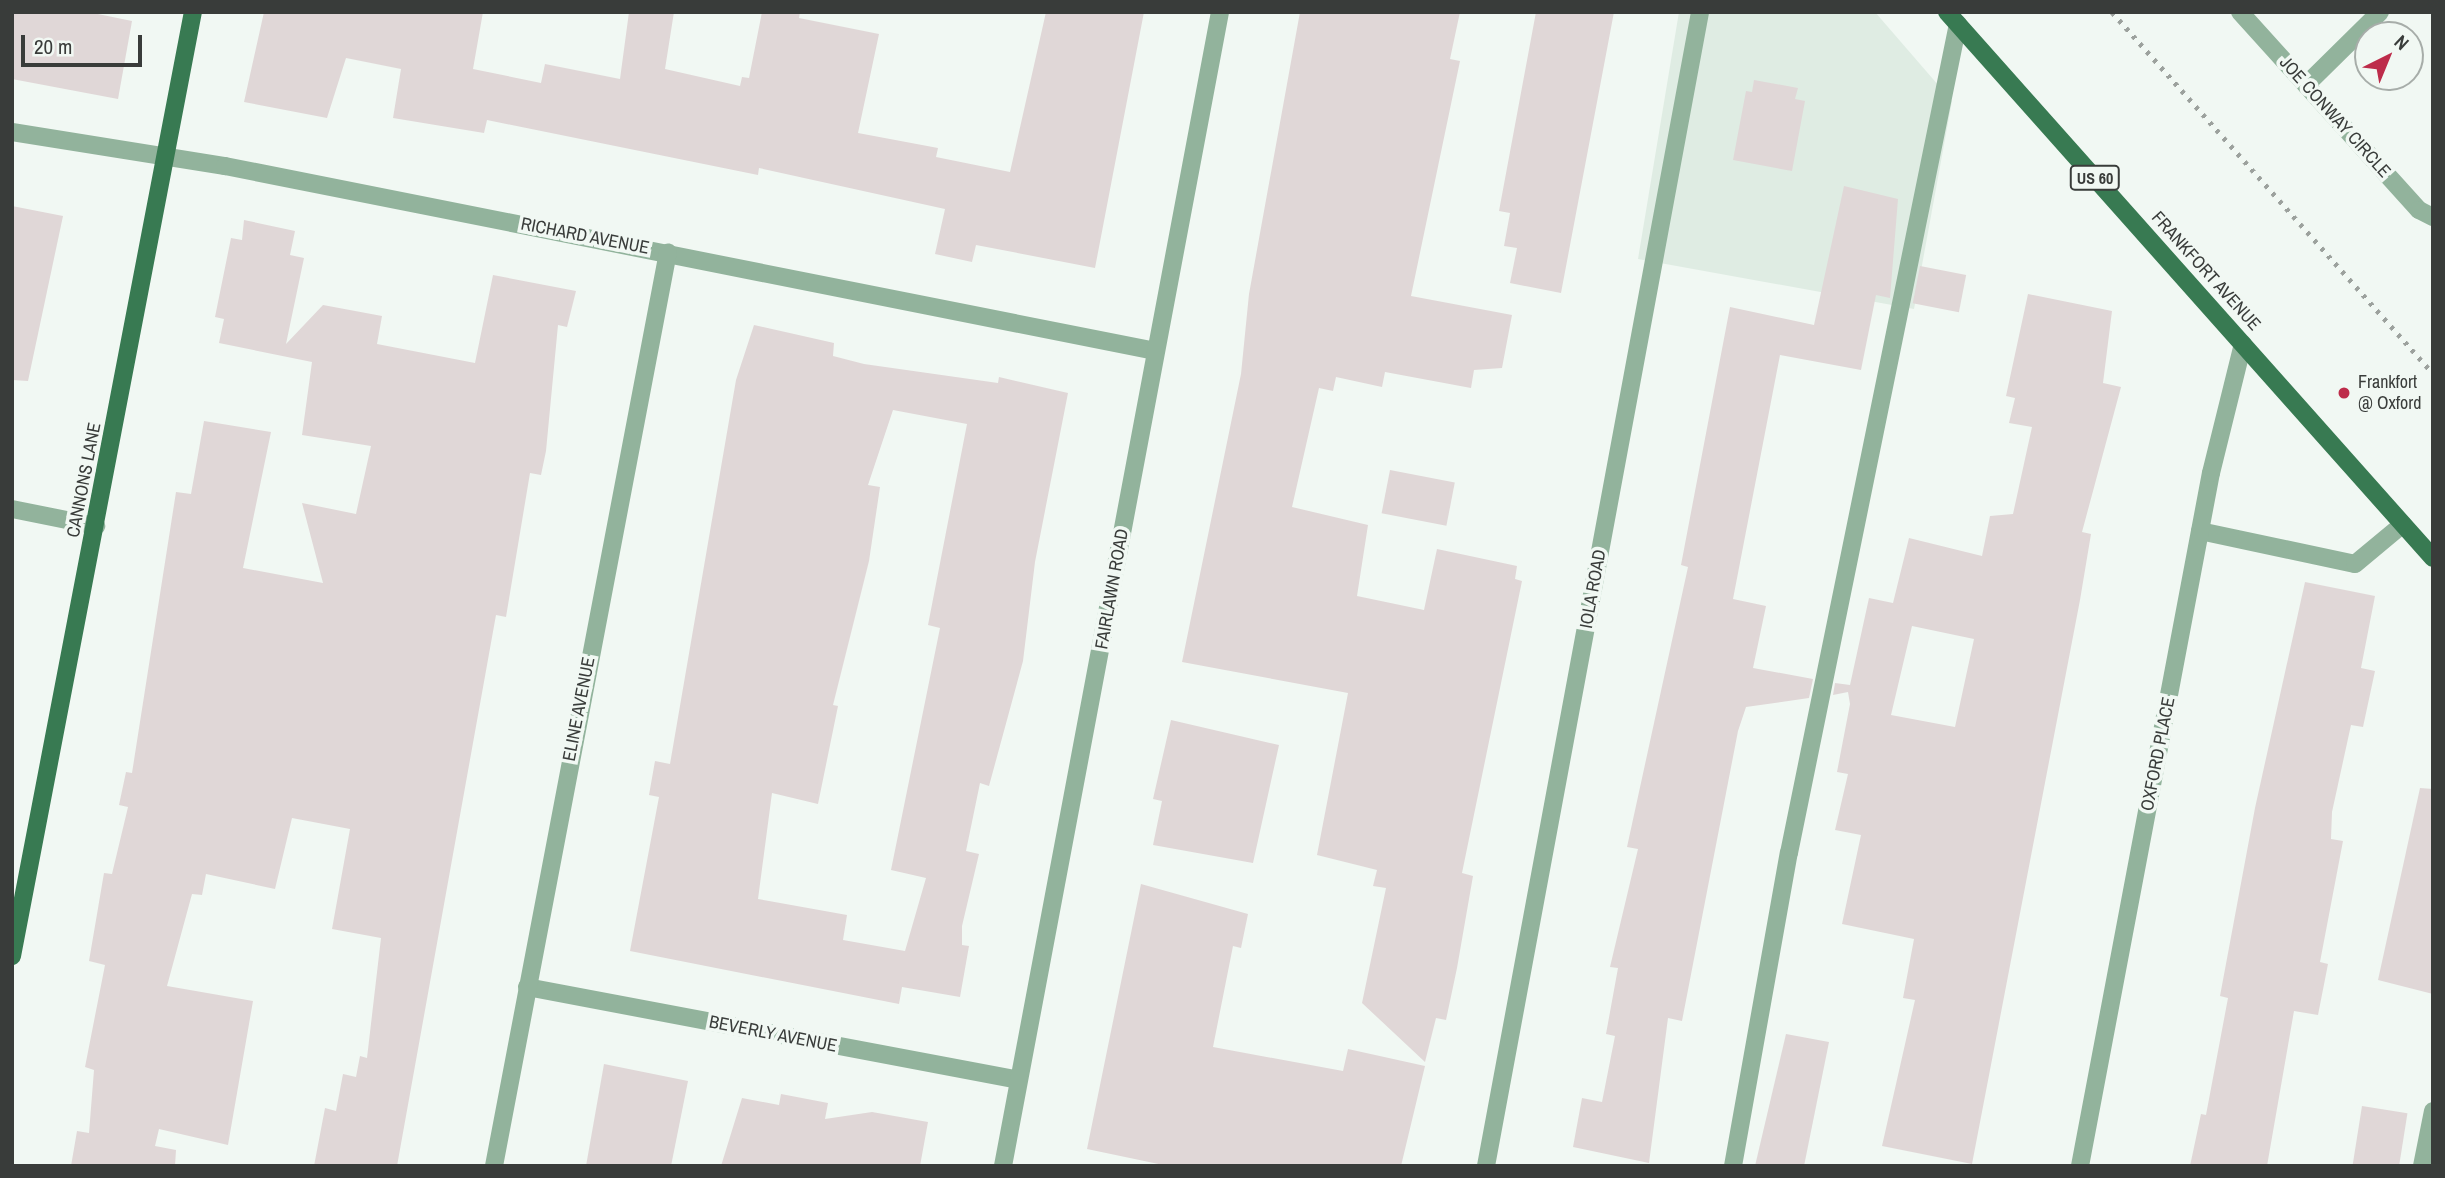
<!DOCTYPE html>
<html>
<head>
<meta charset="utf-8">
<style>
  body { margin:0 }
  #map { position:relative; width:2445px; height:1178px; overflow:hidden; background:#f1f8f3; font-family:"Archivo Narrow",sans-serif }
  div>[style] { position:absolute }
  .built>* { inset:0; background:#dfece3 }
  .building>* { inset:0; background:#e0d7d7; transform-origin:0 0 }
  .minor>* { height:18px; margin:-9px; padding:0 9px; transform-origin:9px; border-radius:9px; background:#92b39c }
  .major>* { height:18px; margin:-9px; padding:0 9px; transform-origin:9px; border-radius:9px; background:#387a52 }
  .rail>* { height:5px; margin-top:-2.5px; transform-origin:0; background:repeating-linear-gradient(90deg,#9ca19d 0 3.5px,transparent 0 10.5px) }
  .dots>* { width:19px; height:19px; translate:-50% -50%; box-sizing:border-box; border:4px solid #f1f8f3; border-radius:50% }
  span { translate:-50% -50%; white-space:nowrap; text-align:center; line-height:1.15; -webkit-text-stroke:7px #f1f8f3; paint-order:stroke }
  .shield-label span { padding:2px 5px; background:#f1f8f3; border:2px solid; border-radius:5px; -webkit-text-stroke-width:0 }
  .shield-label { font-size:16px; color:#393c3a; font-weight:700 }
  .street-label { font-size:18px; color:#393c3a }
  .poi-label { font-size:18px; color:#393c3a }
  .left { translate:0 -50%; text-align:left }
  .frame { position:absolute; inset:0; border:14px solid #393c3a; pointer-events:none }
  .north { position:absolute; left:2354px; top:21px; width:70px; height:70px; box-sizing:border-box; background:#f1f8f3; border:2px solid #a7ada9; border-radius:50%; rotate:43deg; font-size:19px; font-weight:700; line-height:28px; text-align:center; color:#393c3a }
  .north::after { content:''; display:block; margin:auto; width:24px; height:32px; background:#bd2c4a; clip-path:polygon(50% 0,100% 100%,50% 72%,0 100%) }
  .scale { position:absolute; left:21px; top:35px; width:121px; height:32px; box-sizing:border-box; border:4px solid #393c3a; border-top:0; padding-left:9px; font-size:21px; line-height:24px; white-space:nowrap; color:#393c3a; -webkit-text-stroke:5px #f1f8f3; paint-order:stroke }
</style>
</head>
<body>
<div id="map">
  <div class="built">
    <div style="clip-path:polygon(1679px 12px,1875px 12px,1952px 101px,1914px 309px,1638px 259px)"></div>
  </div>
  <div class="building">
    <div style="clip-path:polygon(12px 12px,88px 12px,132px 21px,118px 99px,12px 79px)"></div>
    <div style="clip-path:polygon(264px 12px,483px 12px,473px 69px,541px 83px,545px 64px,620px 79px,629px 12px,674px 12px,665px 69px,740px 86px,742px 77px,749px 78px,762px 12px,800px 12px,799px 18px,879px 34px,858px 133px,938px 148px,936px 157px,1010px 172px,1046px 12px,1144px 12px,1095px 268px,976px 245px,972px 262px,935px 254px,945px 209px,759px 168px,758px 175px,487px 120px,484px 133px,393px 118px,401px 69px,346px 58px,327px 118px,244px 102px)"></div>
    <div style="clip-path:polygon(1300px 12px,1460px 12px,1450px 59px,1460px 61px,1411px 296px,1512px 315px,1502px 368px,1474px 370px,1471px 388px,1385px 372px,1382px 387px,1336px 377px,1333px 391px,1319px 388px,1292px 507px,1368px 525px,1357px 596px,1424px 610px,1437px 549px,1517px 566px,1515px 579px,1522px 581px,1462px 873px,1473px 876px,1457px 968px,1446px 1020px,1436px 1018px,1425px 1062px,1362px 1003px,1386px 888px,1373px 886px,1377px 870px,1317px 855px,1348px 693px,1182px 662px,1241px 374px,1249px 294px)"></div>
    <div style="clip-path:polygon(1536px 12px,1614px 12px,1561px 293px,1510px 283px,1517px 248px,1504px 246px,1510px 213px,1499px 211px)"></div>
    <div style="clip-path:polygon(1754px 80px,1798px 88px,1795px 99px,1805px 101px,1792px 171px,1733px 160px,1746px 91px,1752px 92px)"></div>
    <div style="clip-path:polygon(1844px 186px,1898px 199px,1890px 298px,1876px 295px,1861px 370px,1780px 355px,1733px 599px,1766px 606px,1753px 668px,1813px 679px,1809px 698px,1746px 707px,1738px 731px,1682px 1021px,1668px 1018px,1649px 1163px,1573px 1147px,1582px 1098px,1602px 1102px,1615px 1036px,1606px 1034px,1618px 968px,1610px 967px,1638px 849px,1627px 847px,1688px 567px,1681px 565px,1730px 307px,1814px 325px)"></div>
    <div style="clip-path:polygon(12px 206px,63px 216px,28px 381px,12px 380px)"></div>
    <div style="clip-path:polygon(244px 220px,295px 231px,290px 255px,304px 258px,286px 344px,323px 305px,382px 316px,377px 344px,475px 363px,493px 275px,576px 291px,567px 327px,558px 325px,546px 451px,541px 475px,530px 473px,506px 617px,496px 615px,397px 1166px,314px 1166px,325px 1108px,336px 1111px,343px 1074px,356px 1077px,360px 1056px,367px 1058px,381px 938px,332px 929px,350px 829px,292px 818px,275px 889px,206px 874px,202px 895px,192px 894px,167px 986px,253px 1001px,228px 1145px,159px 1129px,155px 1146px,176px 1150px,175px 1166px,71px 1166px,77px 1131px,89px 1133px,94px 1070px,85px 1067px,105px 965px,89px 961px,104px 873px,112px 874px,128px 807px,119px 805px,126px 772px,132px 773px,176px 492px,191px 494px,204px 421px,271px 432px,243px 568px,323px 583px,302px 503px,356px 514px,371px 446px,302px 435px,312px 362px,219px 343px,224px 319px,215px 317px,231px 238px,242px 240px)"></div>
    <div style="left:1920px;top:266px;width:47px;height:38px;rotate:11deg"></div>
    <div style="clip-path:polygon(evenodd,2028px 294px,2112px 311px,2103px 383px,2121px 387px,2082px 532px,2091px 534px,2080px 600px,1972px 1164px,1882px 1146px,1915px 1000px,1903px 998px,1914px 939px,1842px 924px,1861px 835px,1835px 830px,1848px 774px,1837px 772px,1850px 704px,1848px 692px,1833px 695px,1835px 683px,1850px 685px,1869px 598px,1893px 603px,1909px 538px,1982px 556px,1990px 516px,2013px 514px,2032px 427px,2009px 423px,2015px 398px,2006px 396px,2028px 294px,1912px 626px,1974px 639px,1955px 727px,1891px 715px,1912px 626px)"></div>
    <div style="clip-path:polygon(evenodd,754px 325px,834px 343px,833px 356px,864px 364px,998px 383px,999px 377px,1068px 393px,1035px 562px,1023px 661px,989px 786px,980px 783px,966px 851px,979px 854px,962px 926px,962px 945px,969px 946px,960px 997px,902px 987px,899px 1004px,630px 951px,659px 797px,649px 795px,655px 761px,670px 764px,736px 380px,754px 325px,893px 410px,967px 424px,928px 625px,940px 628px,891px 870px,926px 878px,905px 951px,843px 940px,847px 915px,758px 899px,772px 793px,818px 804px,838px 706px,833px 705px,869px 561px,880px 487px,868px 485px,893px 410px)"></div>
    <div style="left:1390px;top:470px;width:66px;height:44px;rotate:11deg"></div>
    <div style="clip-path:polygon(2305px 582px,2375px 596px,2361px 668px,2375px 671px,2363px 727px,2351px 725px,2332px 812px,2331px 839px,2343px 841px,2320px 962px,2328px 964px,2318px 1015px,2294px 1011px,2267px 1166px,2190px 1166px,2201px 1114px,2206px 1115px,2228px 998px,2220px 996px,2255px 808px)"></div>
    <div style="clip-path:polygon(1171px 720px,1279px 745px,1253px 863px,1153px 845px,1162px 801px,1153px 799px)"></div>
    <div style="clip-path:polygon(2420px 788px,2433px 789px,2433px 994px,2378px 980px)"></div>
    <div style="clip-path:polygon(1141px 884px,1248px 914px,1241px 948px,1233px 946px,1213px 1047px,1343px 1071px,1348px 1049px,1425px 1066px,1401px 1166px,1168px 1166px,1087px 1149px)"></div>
    <div style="clip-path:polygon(1786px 1034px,1829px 1042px,1804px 1166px,1755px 1166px)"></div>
    <div style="clip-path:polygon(604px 1064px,688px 1081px,671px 1166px,586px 1166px)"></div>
    <div style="clip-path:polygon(781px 1094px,828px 1103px,825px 1119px,872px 1112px,928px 1122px,920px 1166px,721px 1166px,742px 1098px,779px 1105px)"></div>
    <div style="left:2362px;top:1106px;width:46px;height:61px;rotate:9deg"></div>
  </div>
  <div class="minor">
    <div style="left:2240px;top:12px;width:267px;rotate:47.9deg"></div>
    <div style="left:2419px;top:210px;width:16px;rotate:27deg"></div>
    <div style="left:2306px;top:85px;width:104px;rotate:-44.6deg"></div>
    <div style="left:12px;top:132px;width:216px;rotate:9.1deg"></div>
    <div style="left:225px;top:166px;width:948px;rotate:11.25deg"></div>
    <div style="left:12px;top:509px;width:86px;rotate:11.4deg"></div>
    <div style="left:2200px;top:531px;width:158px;rotate:12deg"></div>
    <div style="left:2355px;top:564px;width:62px;rotate:-39.8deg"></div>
    <div style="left:527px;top:987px;width:500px;rotate:10.7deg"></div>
    <div style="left:494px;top:1166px;width:930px;rotate:-79.22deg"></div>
    <div style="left:1003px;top:1166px;width:1174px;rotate:-79.35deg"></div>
    <div style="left:1486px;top:1166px;width:1174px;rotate:-79.49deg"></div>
    <div style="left:1733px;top:1166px;width:318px;rotate:-79.9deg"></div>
    <div style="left:1789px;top:853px;width:846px;rotate:-78.48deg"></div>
    <div style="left:2080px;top:1166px;width:705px;rotate:-79.3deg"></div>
    <div style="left:2211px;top:473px;width:133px;rotate:-76.1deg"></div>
    <div style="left:2422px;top:1166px;width:56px;rotate:-78.7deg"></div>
  </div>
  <div class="major">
    <div style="left:1947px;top:12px;width:731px;rotate:48.33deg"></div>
    <div style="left:12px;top:956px;width:961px;rotate:-79.15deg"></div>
  </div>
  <div class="rail">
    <div style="left:2112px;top:12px;width:483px;rotate:48.4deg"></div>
  </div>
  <div class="dots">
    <div style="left:2344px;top:393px;background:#bd2c4a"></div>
  </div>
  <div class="shield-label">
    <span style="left:2095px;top:178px">US 60</span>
  </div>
  <div class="street-label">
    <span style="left:2335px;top:117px;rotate:48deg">JOE CONWAY CIRCLE</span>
    <span style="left:585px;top:236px;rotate:11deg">RICHARD AVENUE</span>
    <span style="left:2206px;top:271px;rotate:48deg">FRANKFORT AVENUE</span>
    <span style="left:84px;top:480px;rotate:-79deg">CANNONS LANE</span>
    <span style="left:1112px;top:589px;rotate:-80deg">FAIRLAWN ROAD</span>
    <span style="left:1593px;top:589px;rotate:-80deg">IOLA ROAD</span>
    <span style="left:579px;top:709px;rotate:-79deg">ELINE AVENUE</span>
    <span style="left:2158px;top:754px;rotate:-79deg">OXFORD PLACE</span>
    <span style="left:773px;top:1034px;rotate:11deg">BEVERLY AVENUE</span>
  </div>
  <div class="poi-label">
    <span class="left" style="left:2358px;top:393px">Frankfort<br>@ Oxford</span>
  </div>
  <div class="frame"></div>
  <div class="north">N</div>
  <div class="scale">20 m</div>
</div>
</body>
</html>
